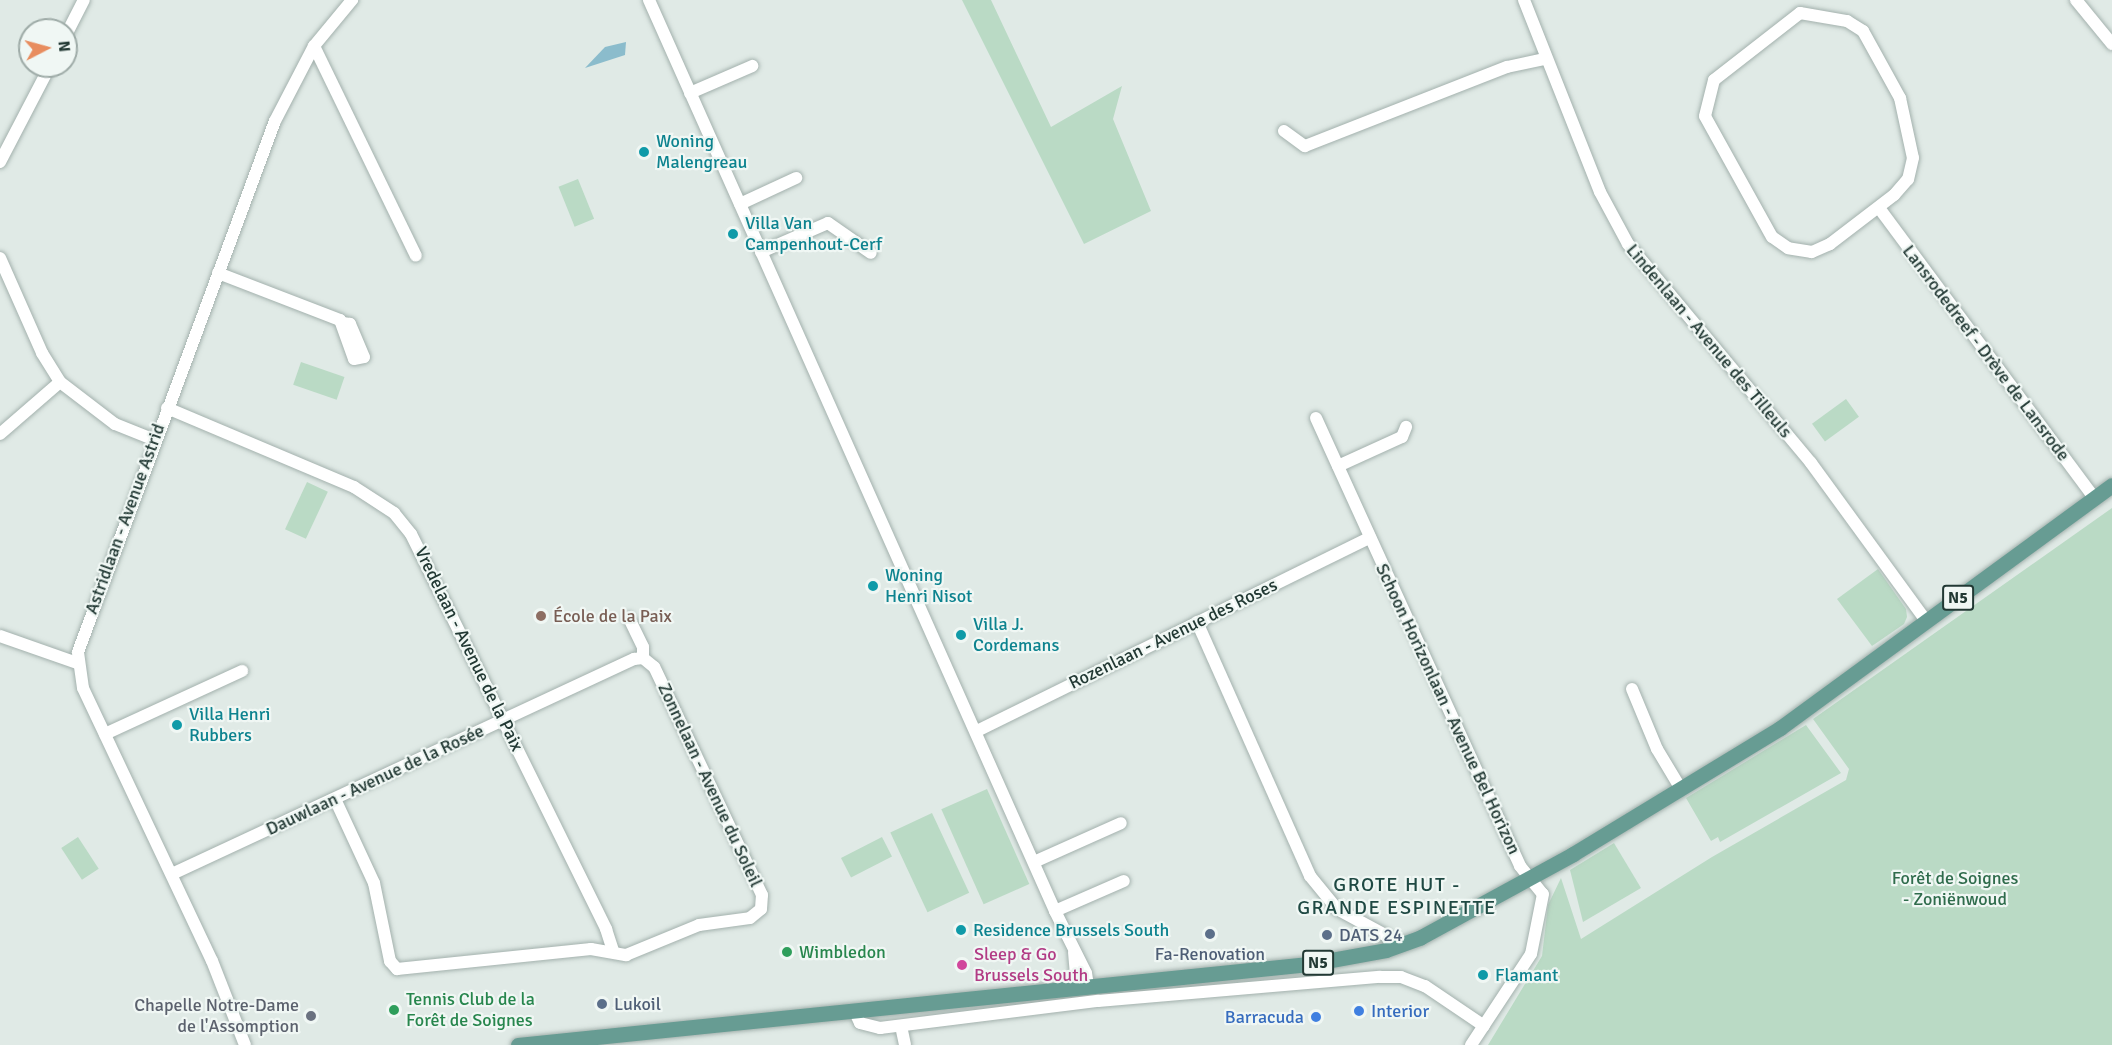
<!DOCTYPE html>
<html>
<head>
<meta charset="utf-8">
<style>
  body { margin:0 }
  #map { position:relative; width:2112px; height:1045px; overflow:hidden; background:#e0eae6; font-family:Signika,sans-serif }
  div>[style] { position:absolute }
  .green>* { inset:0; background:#badac5; transform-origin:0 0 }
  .water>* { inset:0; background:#8bbccc }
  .roads { filter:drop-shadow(0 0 2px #a3b1ad) drop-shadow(0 0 2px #a3b1ad) }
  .minor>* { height:12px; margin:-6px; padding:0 6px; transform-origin:6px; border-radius:6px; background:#fff }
  .major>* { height:15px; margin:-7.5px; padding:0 7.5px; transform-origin:7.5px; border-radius:7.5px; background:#679c93 }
  .dots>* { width:16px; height:16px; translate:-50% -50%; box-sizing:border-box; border:3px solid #f0f7f4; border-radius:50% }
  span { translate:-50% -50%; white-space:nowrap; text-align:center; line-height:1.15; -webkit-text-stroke:4.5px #f0f7f4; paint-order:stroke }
  .shield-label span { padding:2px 4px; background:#f0f7f4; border:2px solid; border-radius:4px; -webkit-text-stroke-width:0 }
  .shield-label { font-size:16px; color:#223934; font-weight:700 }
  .culture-label { font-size:18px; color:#0d838f }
  .left { translate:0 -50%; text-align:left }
  .street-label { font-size:18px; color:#223934 }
  .education-label { font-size:18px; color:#785e54 }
  .park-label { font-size:18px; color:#2f6c4c }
  .service-label { font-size:18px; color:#4e5e75 }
  .leisure-label { font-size:18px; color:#27864d }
  .hotel-label { font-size:18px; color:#b23c85 }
  .worship-label { font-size:18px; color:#5b616d }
  .right { translate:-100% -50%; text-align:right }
  .shop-label { font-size:18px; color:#366cbe }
  .neighbourhood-label { font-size:20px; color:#1f4943; letter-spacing:1.5px }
  .north { position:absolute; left:18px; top:18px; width:60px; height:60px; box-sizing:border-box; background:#f0f7f4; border:2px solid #9eaba7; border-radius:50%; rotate:84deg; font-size:16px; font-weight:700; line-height:24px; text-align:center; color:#223934 }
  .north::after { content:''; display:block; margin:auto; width:21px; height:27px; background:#e88d5f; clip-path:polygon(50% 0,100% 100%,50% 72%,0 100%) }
</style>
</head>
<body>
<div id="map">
  <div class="green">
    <div style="clip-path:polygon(962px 0,991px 0,1051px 127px,1122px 86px,1113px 119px,1151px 211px,1084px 244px)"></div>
    <div style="left:578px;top:179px;width:43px;height:21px;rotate:68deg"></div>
    <div style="left:301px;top:362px;width:46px;height:24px;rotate:19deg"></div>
    <div style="left:1846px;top:399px;width:22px;height:42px;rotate:54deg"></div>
    <div style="left:307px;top:482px;width:23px;height:52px;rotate:25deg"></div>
    <div style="clip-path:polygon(2112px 508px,2112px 1045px,1488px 1045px,1542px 956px,1548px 905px,1561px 878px,1581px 939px,1712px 857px,1846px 780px,1849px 769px,1813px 719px)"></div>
    <div style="clip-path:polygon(1878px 569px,1906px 609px,1907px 617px,1904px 624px,1872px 646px,1837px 599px)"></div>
    <div style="clip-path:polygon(1806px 725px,1841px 773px,1720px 842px,1718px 837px,1711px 841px,1686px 798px)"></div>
    <div style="left:987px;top:789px;width:104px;height:50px;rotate:66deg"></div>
    <div style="left:932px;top:813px;width:88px;height:46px;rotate:65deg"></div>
    <div style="left:78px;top:837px;width:38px;height:20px;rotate:57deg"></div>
    <div style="left:882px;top:837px;width:22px;height:46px;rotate:63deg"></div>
    <div style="clip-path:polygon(1614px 843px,1641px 888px,1583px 922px,1570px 870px)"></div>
  </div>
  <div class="water">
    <div style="clip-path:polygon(626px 42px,625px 55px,585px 68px,605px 47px)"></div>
  </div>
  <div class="roads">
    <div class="minor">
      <div style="left:649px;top:0;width:997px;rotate:65.98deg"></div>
      <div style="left:1055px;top:911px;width:69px;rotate:63.4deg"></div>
      <div style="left:1086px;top:973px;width:13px;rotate:81deg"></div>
      <div style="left:1524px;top:0;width:206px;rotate:68.4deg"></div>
      <div style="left:1600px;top:192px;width:59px;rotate:61.7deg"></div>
      <div style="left:1628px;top:244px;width:285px;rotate:50.1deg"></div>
      <div style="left:1811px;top:463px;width:197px;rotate:53.9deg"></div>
      <div style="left:2076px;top:0;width:57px;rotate:50.7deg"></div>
      <div style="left:1800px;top:13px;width:48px;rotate:9.7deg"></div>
      <div style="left:1847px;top:21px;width:19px;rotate:32deg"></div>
      <div style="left:1863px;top:31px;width:77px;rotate:61.1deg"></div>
      <div style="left:1900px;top:98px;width:61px;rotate:77.8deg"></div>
      <div style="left:1913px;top:158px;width:22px;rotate:103deg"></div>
      <div style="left:1908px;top:179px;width:21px;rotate:131deg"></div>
      <div style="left:1894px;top:195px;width:81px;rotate:142.6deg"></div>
      <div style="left:1830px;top:244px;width:20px;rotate:156deg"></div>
      <div style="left:1812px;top:252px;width:24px;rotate:-171deg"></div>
      <div style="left:1788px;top:248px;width:19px;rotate:-145deg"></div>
      <div style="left:1772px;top:237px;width:138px;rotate:-119deg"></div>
      <div style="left:1705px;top:116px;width:37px;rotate:-76deg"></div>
      <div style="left:1714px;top:80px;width:109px;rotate:-37.9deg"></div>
      <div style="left:66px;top:35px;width:39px;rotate:-63deg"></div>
      <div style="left:314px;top:46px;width:233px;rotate:64.1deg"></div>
      <div style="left:690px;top:93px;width:68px;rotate:-23.5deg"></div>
      <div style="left:1284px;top:131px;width:26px;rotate:36deg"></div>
      <div style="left:1305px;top:146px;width:217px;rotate:-21.4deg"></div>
      <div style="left:1507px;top:67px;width:40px;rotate:-12deg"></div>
      <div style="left:0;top:162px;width:108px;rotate:-62.5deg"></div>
      <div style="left:740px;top:204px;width:62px;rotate:-24.9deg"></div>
      <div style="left:1879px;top:208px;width:360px;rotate:53.4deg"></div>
      <div style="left:761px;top:252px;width:73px;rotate:-23.4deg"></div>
      <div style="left:828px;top:223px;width:52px;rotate:34.9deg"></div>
      <div style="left:0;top:258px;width:104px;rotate:66.1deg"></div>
      <div style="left:42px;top:353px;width:34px;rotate:58deg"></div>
      <div style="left:60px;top:382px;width:69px;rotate:37.4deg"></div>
      <div style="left:115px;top:424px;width:43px;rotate:21.8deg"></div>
      <div style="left:218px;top:273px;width:131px;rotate:21.1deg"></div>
      <div style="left:340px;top:320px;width:41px;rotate:70.3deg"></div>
      <div style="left:354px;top:359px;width:10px;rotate:-11deg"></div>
      <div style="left:364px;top:357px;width:36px;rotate:-113deg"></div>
      <div style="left:350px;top:324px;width:6px;rotate:-171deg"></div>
      <div style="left:167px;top:408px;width:203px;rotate:22.9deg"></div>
      <div style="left:354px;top:487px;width:48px;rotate:33deg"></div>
      <div style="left:394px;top:513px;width:27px;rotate:51deg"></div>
      <div style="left:411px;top:534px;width:441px;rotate:63.7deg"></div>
      <div style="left:606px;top:929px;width:23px;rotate:72deg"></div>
      <div style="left:1316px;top:418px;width:492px;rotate:65.5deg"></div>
      <div style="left:1520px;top:866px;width:36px;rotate:51deg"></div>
      <div style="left:1543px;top:894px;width:61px;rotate:101.3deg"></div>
      <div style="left:1531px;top:954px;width:109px;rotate:123.4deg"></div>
      <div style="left:0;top:434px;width:79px;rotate:-40.9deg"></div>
      <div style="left:1338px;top:466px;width:70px;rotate:-24.4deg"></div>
      <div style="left:1402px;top:437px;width:11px;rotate:-68deg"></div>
      <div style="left:1197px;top:622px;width:278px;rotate:66deg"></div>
      <div style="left:1310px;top:876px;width:43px;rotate:50.7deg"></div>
      <div style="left:1337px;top:909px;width:57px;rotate:28.4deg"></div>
      <div style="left:1387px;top:936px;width:13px;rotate:58deg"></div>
      <div style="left:0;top:636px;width:82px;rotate:19.3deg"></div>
      <div style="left:1632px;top:689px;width:65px;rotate:67.4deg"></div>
      <div style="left:1657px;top:749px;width:47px;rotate:59deg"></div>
      <div style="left:977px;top:731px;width:438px;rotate:-26.2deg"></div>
      <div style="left:105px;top:734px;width:151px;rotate:-24.7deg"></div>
      <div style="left:335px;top:799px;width:93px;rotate:65.1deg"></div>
      <div style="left:374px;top:883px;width:80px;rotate:78.4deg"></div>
      <div style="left:390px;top:961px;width:11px;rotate:49deg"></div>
      <div style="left:397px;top:969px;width:195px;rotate:-5.9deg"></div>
      <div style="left:591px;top:949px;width:36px;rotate:10deg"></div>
      <div style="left:626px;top:955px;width:79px;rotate:-22.3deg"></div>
      <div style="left:699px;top:925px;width:51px;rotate:-7.8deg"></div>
      <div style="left:750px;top:918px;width:14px;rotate:-39deg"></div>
      <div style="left:761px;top:909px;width:14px;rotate:-86deg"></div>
      <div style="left:762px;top:895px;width:252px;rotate:-115.3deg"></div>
      <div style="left:654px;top:667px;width:14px;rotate:-141deg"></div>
      <div style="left:643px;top:658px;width:11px;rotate:-90deg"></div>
      <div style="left:643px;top:647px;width:32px;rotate:-116deg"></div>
      <div style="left:1034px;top:862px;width:95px;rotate:-24.1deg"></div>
      <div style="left:172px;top:874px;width:510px;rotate:-24.96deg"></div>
      <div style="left:634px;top:659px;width:9px;rotate:-6deg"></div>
      <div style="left:1055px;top:911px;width:75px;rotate:-23.5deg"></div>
      <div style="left:1074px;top:952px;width:35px;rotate:85deg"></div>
      <div style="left:854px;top:1010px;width:14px;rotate:65deg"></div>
      <div style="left:860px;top:1023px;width:21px;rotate:14deg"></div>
      <div style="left:880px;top:1028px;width:220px;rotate:-7.1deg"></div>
      <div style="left:1098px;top:1001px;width:283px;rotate:-4.9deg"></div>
      <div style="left:1380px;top:977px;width:21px"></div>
      <div style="left:1401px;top:977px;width:26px;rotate:21deg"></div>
      <div style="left:1425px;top:986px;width:71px;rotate:34.1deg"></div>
      <div style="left:901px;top:1026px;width:19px;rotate:78deg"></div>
      <div style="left:245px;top:1045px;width:90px;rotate:-111.4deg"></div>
      <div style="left:212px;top:961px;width:302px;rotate:-115.3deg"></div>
      <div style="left:83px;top:688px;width:36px;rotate:-98deg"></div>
      <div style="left:78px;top:652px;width:566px;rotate:-69.65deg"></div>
      <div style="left:275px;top:121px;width:85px;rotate:-62.5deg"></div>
      <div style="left:314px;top:46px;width:60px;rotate:-50.4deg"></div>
    </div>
    <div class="major">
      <div style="left:518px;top:1045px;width:795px;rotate:-5.85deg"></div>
      <div style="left:1309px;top:964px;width:78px;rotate:-10.3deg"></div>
      <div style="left:1386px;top:950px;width:37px;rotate:-20deg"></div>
      <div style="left:1421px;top:937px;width:173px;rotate:-28.6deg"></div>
      <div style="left:1573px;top:854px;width:242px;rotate:-31.3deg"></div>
      <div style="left:1780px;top:728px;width:411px;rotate:-36.2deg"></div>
    </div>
  </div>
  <div class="dots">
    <div style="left:644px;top:152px;background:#0f9aa8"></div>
    <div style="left:733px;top:234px;background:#0f9aa8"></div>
    <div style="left:873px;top:586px;background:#0f9aa8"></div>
    <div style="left:541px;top:616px;background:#8d6e63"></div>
    <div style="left:961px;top:635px;background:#0f9aa8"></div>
    <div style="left:177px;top:725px;background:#0f9aa8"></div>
    <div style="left:961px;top:930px;background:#0f9aa8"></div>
    <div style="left:1210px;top:934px;background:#5c6f8a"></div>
    <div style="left:1327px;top:935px;background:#5c6f8a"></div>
    <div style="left:787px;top:952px;background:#2e9e5b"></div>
    <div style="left:962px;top:965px;background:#d1479c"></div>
    <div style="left:1483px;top:975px;background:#0f9aa8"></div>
    <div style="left:602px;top:1004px;background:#5c6f8a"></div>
    <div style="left:394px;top:1010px;background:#2e9e5b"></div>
    <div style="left:1359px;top:1011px;background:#3f7fe0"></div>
    <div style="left:311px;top:1016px;background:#6b7280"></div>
    <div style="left:1316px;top:1017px;background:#3f7fe0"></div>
  </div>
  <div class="shield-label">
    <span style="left:1958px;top:598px">N5</span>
    <span style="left:1318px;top:963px">N5</span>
  </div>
  <div class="culture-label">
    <span class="left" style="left:656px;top:152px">Woning<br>Malengreau</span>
    <span class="left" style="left:745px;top:234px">Villa Van<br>Campenhout-Cerf</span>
    <span class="left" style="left:885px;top:586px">Woning<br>Henri Nisot</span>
    <span class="left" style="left:973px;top:635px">Villa J.<br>Cordemans</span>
    <span class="left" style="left:189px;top:725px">Villa Henri<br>Rubbers</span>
    <span class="left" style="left:973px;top:930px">Residence Brussels South</span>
    <span class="left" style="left:1495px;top:975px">Flamant</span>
  </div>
  <div class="street-label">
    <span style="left:1709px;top:341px;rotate:50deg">Lindenlaan - Avenue des Tilleuls</span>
    <span style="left:1986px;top:353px;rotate:53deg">Lansrodedreef - Drève de Lansrode</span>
    <span style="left:125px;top:519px;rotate:-70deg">Astridlaan - Avenue Astrid</span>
    <span style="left:1173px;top:634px;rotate:-26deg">Rozenlaan - Avenue des Roses</span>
    <span style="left:469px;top:649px;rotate:64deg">Vredelaan - Avenue de la Paix</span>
    <span style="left:1448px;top:709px;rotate:65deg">Schoon Horizonlaan - Avenue Bel Horizon</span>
    <span style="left:375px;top:780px;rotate:-25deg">Dauwlaan - Avenue de la Rosée</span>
    <span style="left:710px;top:785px;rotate:65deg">Zonnelaan - Avenue du Soleil</span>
  </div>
  <div class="education-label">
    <span class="left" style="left:553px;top:616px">École de la Paix</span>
  </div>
  <div class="park-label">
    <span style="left:1955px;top:889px">Forêt de Soignes<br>- Zoniënwoud</span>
  </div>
  <div class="service-label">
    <span class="left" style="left:1339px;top:935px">DATS 24</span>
    <span style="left:1210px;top:954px">Fa-Renovation</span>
    <span class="left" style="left:614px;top:1004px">Lukoil</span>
  </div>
  <div class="leisure-label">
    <span class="left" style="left:799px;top:952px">Wimbledon</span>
    <span class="left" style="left:406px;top:1010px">Tennis Club de la<br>Forêt de Soignes</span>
  </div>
  <div class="hotel-label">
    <span class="left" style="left:974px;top:965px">Sleep &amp; Go<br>Brussels South</span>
  </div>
  <div class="worship-label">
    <span class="right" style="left:299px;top:1016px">Chapelle Notre-Dame<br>de l'Assomption</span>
  </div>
  <div class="shop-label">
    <span class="left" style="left:1371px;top:1011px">Interior</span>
    <span class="right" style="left:1304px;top:1017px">Barracuda</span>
  </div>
  <div class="neighbourhood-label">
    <span style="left:1397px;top:896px">GROTE HUT -<br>GRANDE ESPINETTE</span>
  </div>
  <div class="north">N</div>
</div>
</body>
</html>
